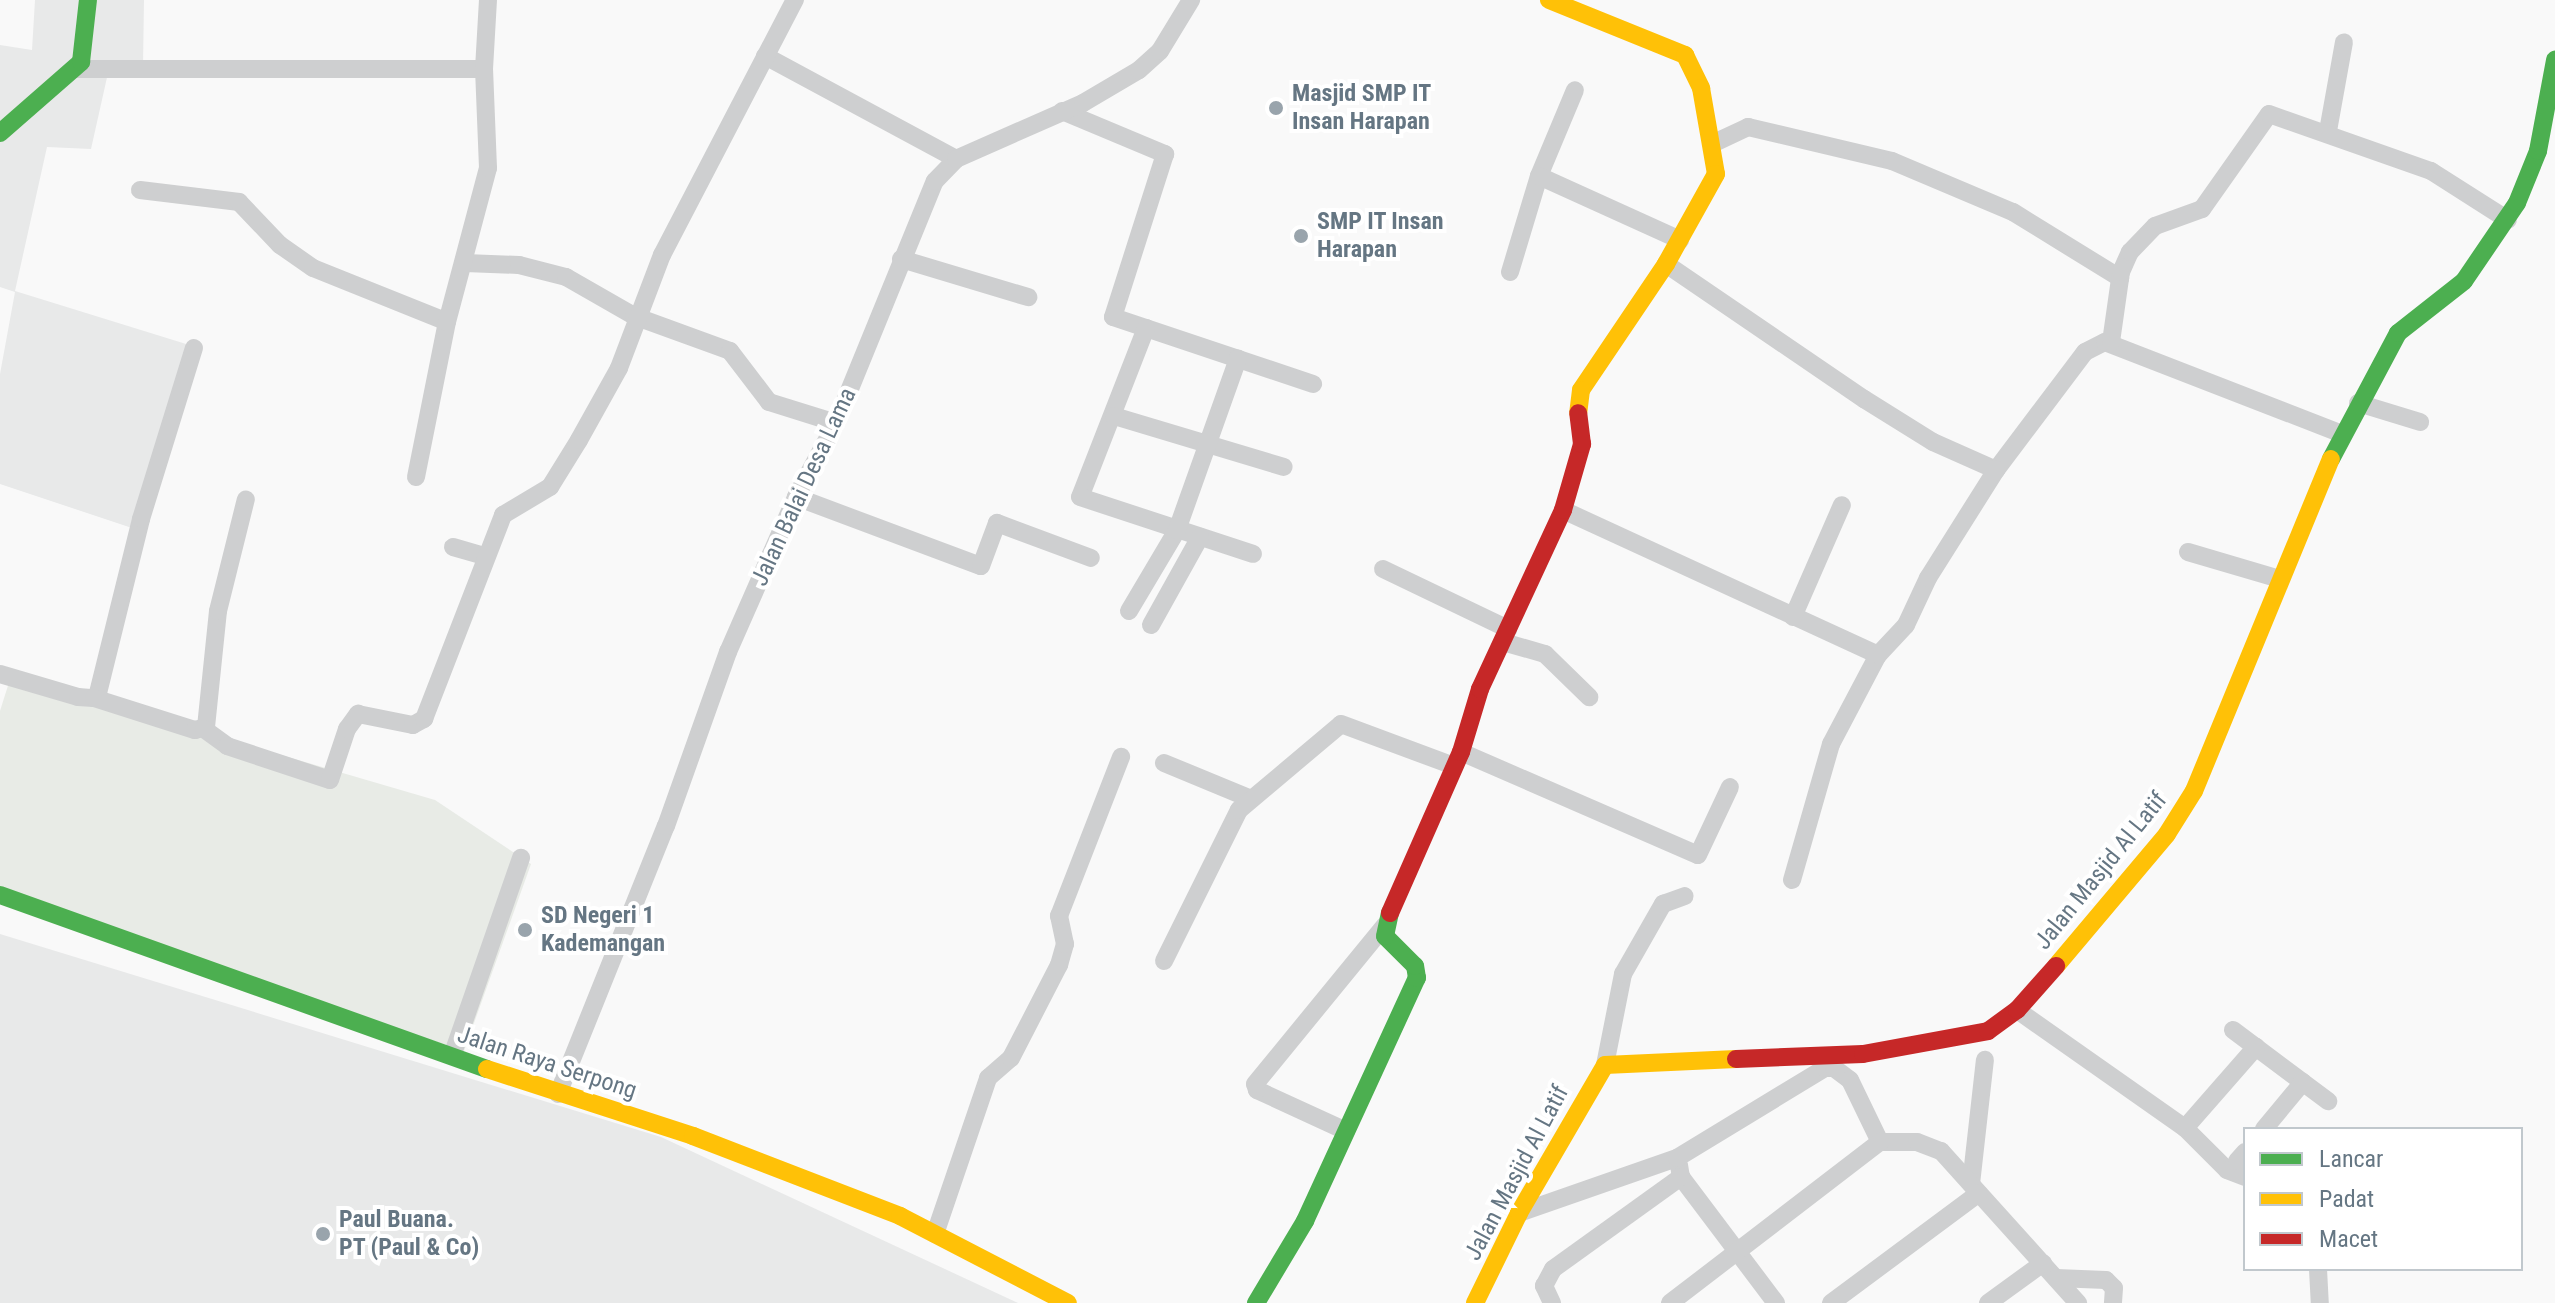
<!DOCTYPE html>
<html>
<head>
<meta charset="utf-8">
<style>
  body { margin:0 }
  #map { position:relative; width:2555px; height:1303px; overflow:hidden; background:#f9f9f9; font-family:"Roboto Condensed",sans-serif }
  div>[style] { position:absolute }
  .built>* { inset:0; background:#e8e9e9 }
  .green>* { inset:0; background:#e8ebe6 }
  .street>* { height:18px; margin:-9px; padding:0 9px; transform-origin:9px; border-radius:9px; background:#cecfd0 }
  .fast>* { height:18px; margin:-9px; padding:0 9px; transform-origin:9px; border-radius:9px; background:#4caf50 }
  .slow>* { height:18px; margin:-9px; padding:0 9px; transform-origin:9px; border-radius:9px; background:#ffc107 }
  .jam>* { height:18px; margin:-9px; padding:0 9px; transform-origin:9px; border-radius:9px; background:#c62828 }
  .dots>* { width:22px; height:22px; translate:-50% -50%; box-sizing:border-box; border:4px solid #fff; border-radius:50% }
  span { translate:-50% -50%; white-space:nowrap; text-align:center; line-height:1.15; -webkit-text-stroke:8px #fff; paint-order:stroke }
  .poi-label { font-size:24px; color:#657683; font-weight:700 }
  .left { translate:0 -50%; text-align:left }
  .street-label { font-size:24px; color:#657683 }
  .legend { position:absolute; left:2243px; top:1127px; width:280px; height:144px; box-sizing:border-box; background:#fff; border:2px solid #c1c8cd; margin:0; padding:10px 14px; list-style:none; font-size:24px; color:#657683 }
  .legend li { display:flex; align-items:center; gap:16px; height:40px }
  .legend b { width:40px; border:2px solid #c1c8cd }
</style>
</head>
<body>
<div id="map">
  <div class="built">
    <div style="clip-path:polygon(35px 0,144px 0,143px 66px,108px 73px,91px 149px,47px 147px,15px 291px,199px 348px,141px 531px,0 484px,0 374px,15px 292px,0 287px,0 45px,32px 50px)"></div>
    <div style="clip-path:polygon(0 934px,661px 1137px,1018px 1303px,0 1303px)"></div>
  </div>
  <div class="green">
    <div style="clip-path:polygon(11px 676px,435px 800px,531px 864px,464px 1051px,0 894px,0 711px)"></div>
  </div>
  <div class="street">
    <div style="left:765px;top:56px;width:217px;rotate:28.3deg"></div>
    <div style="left:76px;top:69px;width:408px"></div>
    <div style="left:1062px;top:111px;width:112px;rotate:22.7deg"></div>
    <div style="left:1165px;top:154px;width:171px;rotate:107.7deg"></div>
    <div style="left:1113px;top:317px;width:211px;rotate:18.5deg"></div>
    <div style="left:2328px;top:131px;width:90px;rotate:-79.8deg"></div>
    <div style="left:1714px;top:143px;width:38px;rotate:-25deg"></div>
    <div style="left:1748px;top:127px;width:148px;rotate:13.3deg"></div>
    <div style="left:1892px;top:161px;width:131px;rotate:22.9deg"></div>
    <div style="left:2013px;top:212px;width:126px;rotate:31.7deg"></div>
    <div style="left:1539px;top:176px;width:93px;rotate:-67.3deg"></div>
    <div style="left:140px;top:190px;width:100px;rotate:6.9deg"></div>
    <div style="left:239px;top:202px;width:59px;rotate:46.4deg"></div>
    <div style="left:280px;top:245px;width:40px;rotate:34.9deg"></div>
    <div style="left:313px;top:268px;width:144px;rotate:21.9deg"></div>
    <div style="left:901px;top:259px;width:133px;rotate:16.7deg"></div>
    <div style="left:465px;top:263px;width:54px;rotate:2.1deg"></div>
    <div style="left:519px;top:265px;width:49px;rotate:14.3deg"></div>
    <div style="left:566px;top:277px;width:78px;rotate:29.8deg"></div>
    <div style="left:634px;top:316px;width:102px;rotate:20deg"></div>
    <div style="left:730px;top:351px;width:64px;rotate:52.6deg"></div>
    <div style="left:769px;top:402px;width:70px;rotate:17.4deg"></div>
    <div style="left:1666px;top:264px;width:240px;rotate:34.3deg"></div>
    <div style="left:1864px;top:399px;width:81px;rotate:31.9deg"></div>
    <div style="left:1933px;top:442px;width:69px;rotate:24deg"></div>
    <div style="left:1996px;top:470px;width:148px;rotate:-53deg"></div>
    <div style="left:2085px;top:352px;width:22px;rotate:-27deg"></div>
    <div style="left:2105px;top:342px;width:254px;rotate:21.2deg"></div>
    <div style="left:1510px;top:272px;width:100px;rotate:-73.2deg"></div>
    <div style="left:1539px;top:176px;width:155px;rotate:24.4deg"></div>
    <div style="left:1146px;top:328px;width:181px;rotate:111.3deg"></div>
    <div style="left:1080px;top:497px;width:182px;rotate:18.2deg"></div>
    <div style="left:2111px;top:342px;width:71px;rotate:-81.9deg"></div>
    <div style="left:2121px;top:272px;width:22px;rotate:-66deg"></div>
    <div style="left:2130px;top:252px;width:36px;rotate:-46deg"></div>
    <div style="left:2155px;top:226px;width:50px;rotate:-19.9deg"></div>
    <div style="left:2202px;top:209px;width:116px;rotate:-54.8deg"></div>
    <div style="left:2269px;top:114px;width:172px;rotate:19.4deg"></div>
    <div style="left:2431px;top:171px;width:91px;rotate:32.5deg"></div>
    <div style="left:2358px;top:403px;width:65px;rotate:17deg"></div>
    <div style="left:1114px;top:416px;width:177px;rotate:16.7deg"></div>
    <div style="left:416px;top:477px;width:158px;rotate:-78.7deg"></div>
    <div style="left:447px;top:322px;width:159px;rotate:-75.1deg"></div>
    <div style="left:488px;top:168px;width:99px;rotate:-92.3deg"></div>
    <div style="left:484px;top:69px;width:69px;rotate:-86.7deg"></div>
    <div style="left:796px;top:497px;width:197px;rotate:20.5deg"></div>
    <div style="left:981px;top:566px;width:46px;rotate:-69.6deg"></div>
    <div style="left:997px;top:523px;width:100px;rotate:20.4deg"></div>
    <div style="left:1563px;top:510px;width:347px;rotate:24.7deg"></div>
    <div style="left:453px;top:547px;width:33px;rotate:16deg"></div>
    <div style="left:2188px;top:552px;width:96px;rotate:16.4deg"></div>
    <div style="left:1383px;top:569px;width:139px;rotate:25.6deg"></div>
    <div style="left:1129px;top:611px;width:94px;rotate:-59.3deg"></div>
    <div style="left:1177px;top:530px;width:182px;rotate:-70.4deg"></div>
    <div style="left:1793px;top:617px;width:122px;rotate:-66.4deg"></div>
    <div style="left:1151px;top:625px;width:101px;rotate:-60.9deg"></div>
    <div style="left:1503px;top:642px;width:44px;rotate:15.9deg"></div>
    <div style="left:1545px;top:654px;width:62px;rotate:44.3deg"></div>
    <div style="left:0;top:674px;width:81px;rotate:16.4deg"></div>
    <div style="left:78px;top:697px;width:16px;rotate:4deg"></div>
    <div style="left:94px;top:698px;width:6px;rotate:-51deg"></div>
    <div style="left:98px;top:693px;width:179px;rotate:-76.1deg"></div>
    <div style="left:141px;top:519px;width:179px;rotate:-72.8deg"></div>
    <div style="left:94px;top:698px;width:106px;rotate:17.6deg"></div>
    <div style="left:195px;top:730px;width:11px;rotate:-15deg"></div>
    <div style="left:206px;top:727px;width:117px;rotate:-84.1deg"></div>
    <div style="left:218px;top:611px;width:115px;rotate:-76deg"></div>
    <div style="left:204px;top:729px;width:29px;rotate:36deg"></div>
    <div style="left:227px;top:746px;width:108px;rotate:18.3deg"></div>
    <div style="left:330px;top:780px;width:54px;rotate:-71.6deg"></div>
    <div style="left:347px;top:729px;width:19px;rotate:-54deg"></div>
    <div style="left:358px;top:714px;width:56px;rotate:11.3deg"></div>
    <div style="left:413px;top:725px;width:13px;rotate:-29deg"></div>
    <div style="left:424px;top:719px;width:219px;rotate:-68.8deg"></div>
    <div style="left:503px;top:515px;width:55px;rotate:-30.8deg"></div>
    <div style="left:550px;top:487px;width:55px;rotate:-58.3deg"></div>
    <div style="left:579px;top:440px;width:82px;rotate:-60.9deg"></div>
    <div style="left:619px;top:368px;width:121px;rotate:-69.2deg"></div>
    <div style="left:662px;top:255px;width:288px;rotate:-62.5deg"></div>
    <div style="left:1461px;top:752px;width:258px;rotate:23.5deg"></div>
    <div style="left:1698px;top:855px;width:75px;rotate:-64.8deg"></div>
    <div style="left:1164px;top:763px;width:92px;rotate:22.4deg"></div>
    <div style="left:1792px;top:880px;width:141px;rotate:-74deg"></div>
    <div style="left:1831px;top:744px;width:101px;rotate:-62.2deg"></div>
    <div style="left:1878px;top:655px;width:41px;rotate:-47deg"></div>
    <div style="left:1906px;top:625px;width:52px;rotate:-64.9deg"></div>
    <div style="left:1928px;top:578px;width:128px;rotate:-57.8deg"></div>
    <div style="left:1164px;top:961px;width:169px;rotate:-63.6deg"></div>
    <div style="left:1239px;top:810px;width:133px;rotate:-40.1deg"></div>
    <div style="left:1341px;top:724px;width:121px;rotate:20.4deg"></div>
    <div style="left:2017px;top:1010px;width:205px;rotate:35.1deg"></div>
    <div style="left:2185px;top:1128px;width:59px;rotate:45deg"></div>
    <div style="left:2227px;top:1170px;width:19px;rotate:21deg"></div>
    <div style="left:2233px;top:1030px;width:119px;rotate:36.8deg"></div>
    <div style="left:452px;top:1056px;width:210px;rotate:-70.8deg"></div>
    <div style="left:1605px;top:1065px;width:93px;rotate:-78.8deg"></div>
    <div style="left:1623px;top:974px;width:81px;rotate:-60.3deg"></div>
    <div style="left:1663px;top:904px;width:23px;rotate:-20deg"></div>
    <div style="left:558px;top:1094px;width:289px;rotate:-68.1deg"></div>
    <div style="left:666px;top:826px;width:185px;rotate:-70.4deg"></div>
    <div style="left:728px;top:652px;width:169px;rotate:-66.3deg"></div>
    <div style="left:796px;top:497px;width:84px;rotate:-61.6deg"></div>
    <div style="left:836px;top:423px;width:261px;rotate:-67.8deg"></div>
    <div style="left:935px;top:181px;width:30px;rotate:-46deg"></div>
    <div style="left:956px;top:159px;width:139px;rotate:-23.8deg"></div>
    <div style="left:1083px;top:103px;width:65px;rotate:-30.5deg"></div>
    <div style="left:1139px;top:70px;width:28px;rotate:-42deg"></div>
    <div style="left:1160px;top:51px;width:60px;rotate:-58.7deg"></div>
    <div style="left:2185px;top:1128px;width:108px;rotate:-48.8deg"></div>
    <div style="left:2264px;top:1129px;width:61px;rotate:-50.3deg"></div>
    <div style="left:1346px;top:1131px;width:98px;rotate:-155.3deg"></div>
    <div style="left:1257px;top:1090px;width:6px;rotate:-108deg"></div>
    <div style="left:1255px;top:1084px;width:205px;rotate:-50.7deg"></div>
    <div style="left:2237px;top:1161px;width:12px;rotate:-48deg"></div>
    <div style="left:1679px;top:1165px;width:12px;rotate:81deg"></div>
    <div style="left:1681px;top:1177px;width:158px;rotate:53deg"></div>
    <div style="left:1971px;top:1184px;width:125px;rotate:-83.6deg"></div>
    <div style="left:1519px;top:1213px;width:167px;rotate:-19.2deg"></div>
    <div style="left:1677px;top:1158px;width:173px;rotate:-31.3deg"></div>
    <div style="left:1825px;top:1068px;width:9px"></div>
    <div style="left:1834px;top:1068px;width:20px;rotate:37deg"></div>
    <div style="left:1850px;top:1080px;width:69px;rotate:64.2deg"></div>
    <div style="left:1880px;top:1142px;width:37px"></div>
    <div style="left:1917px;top:1142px;width:26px;rotate:21deg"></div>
    <div style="left:1941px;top:1151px;width:205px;rotate:48deg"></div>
    <div style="left:935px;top:1234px;width:165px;rotate:-71.2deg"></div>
    <div style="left:988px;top:1078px;width:30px;rotate:-41deg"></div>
    <div style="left:1011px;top:1058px;width:105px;rotate:-62.7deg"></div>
    <div style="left:1059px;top:965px;width:22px;rotate:-74deg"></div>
    <div style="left:1065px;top:944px;width:29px;rotate:-102deg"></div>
    <div style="left:1059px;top:916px;width:171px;rotate:-68.7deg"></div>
    <div style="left:2318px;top:1269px;width:34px;rotate:87deg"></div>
    <div style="left:2056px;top:1278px;width:50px;rotate:2.3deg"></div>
    <div style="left:2106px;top:1280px;width:11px;rotate:45deg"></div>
    <div style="left:2114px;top:1288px;width:15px;rotate:94deg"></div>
    <div style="left:1552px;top:1303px;width:19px;rotate:-115deg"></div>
    <div style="left:1544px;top:1286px;width:19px;rotate:-62deg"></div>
    <div style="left:1553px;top:1269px;width:158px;rotate:-35.7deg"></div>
    <div style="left:1670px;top:1303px;width:265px;rotate:-37.5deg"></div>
    <div style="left:1831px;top:1303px;width:184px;rotate:-36.6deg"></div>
    <div style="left:1988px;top:1303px;width:68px;rotate:-36deg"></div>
  </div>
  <div class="fast">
    <div style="left:0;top:133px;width:108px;rotate:-41.2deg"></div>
    <div style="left:81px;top:62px;width:62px;rotate:-83.6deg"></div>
    <div style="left:2331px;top:459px;width:143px;rotate:-62deg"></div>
    <div style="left:2398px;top:333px;width:84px;rotate:-38.2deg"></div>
    <div style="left:2464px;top:281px;width:94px;rotate:-55.8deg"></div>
    <div style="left:2517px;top:203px;width:56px;rotate:-68deg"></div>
    <div style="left:2538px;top:151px;width:93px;rotate:-79.4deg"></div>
    <div style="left:0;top:895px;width:517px;rotate:19.66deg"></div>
    <div style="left:1256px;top:1303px;width:96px;rotate:-59.1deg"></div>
    <div style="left:1305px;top:1221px;width:268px;rotate:-65.3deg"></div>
    <div style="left:1417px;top:978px;width:12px;rotate:-99deg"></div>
    <div style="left:1415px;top:966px;width:42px;rotate:-135deg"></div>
    <div style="left:1385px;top:936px;width:24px;rotate:-78deg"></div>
  </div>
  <div class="slow">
    <div style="left:1549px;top:0;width:147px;rotate:22deg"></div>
    <div style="left:1685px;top:55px;width:37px;rotate:64deg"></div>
    <div style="left:1701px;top:88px;width:87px;rotate:80.1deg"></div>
    <div style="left:1716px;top:174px;width:103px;rotate:119.1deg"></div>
    <div style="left:1666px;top:264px;width:152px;rotate:124deg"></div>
    <div style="left:1581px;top:390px;width:23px;rotate:97deg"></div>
    <div style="left:2056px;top:966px;width:172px;rotate:-49.9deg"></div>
    <div style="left:2167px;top:834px;width:51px;rotate:-57.9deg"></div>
    <div style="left:2194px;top:791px;width:359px;rotate:-67.6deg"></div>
    <div style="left:487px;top:1069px;width:217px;rotate:18deg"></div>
    <div style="left:693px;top:1136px;width:222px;rotate:21.1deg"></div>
    <div style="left:900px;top:1216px;width:189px;rotate:27.4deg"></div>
    <div style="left:1475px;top:1303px;width:100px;rotate:-63.9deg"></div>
    <div style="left:1519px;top:1213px;width:171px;rotate:-59.8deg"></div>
    <div style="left:1605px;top:1065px;width:131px;rotate:-2.6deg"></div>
  </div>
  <div class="jam">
    <div style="left:1390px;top:913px;width:176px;rotate:-66.2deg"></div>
    <div style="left:1461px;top:752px;width:66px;rotate:-73.2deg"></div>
    <div style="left:1480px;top:689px;width:197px;rotate:-65.1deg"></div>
    <div style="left:1563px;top:510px;width:69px;rotate:-73.9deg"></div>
    <div style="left:1582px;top:444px;width:31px;rotate:-97deg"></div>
    <div style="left:1736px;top:1059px;width:127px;rotate:-2.3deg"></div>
    <div style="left:1863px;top:1054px;width:127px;rotate:-10.4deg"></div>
    <div style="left:1988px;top:1031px;width:36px;rotate:-36deg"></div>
    <div style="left:2017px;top:1010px;width:59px;rotate:-48.4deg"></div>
  </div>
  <div class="dots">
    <div style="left:1276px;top:108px;background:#99a4ac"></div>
    <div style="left:1301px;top:236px;background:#99a4ac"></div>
    <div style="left:525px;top:930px;background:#99a4ac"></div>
    <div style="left:323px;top:1234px;background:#99a4ac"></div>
  </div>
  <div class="poi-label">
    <span class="left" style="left:1292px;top:108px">Masjid SMP IT<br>Insan Harapan</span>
    <span class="left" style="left:1317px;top:236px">SMP IT Insan<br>Harapan</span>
    <span class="left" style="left:541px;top:930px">SD Negeri 1<br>Kademangan</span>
    <span class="left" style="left:339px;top:1234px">Paul Buana.<br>PT (Paul &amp; Co)</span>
  </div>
  <div class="street-label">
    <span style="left:804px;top:487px;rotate:-65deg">Jalan Balai Desa Lama</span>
    <span style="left:2101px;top:871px;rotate:-51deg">Jalan Masjid Al Latif</span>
    <span style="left:547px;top:1063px;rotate:18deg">Jalan Raya Serpong</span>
    <span style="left:1517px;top:1173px;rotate:-62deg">Jalan Masjid Al Latif</span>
  </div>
  <ul class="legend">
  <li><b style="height:10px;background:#4caf50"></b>Lancar</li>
  <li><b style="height:10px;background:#ffc107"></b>Padat</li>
  <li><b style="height:10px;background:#c62828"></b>Macet</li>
  </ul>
</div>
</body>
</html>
